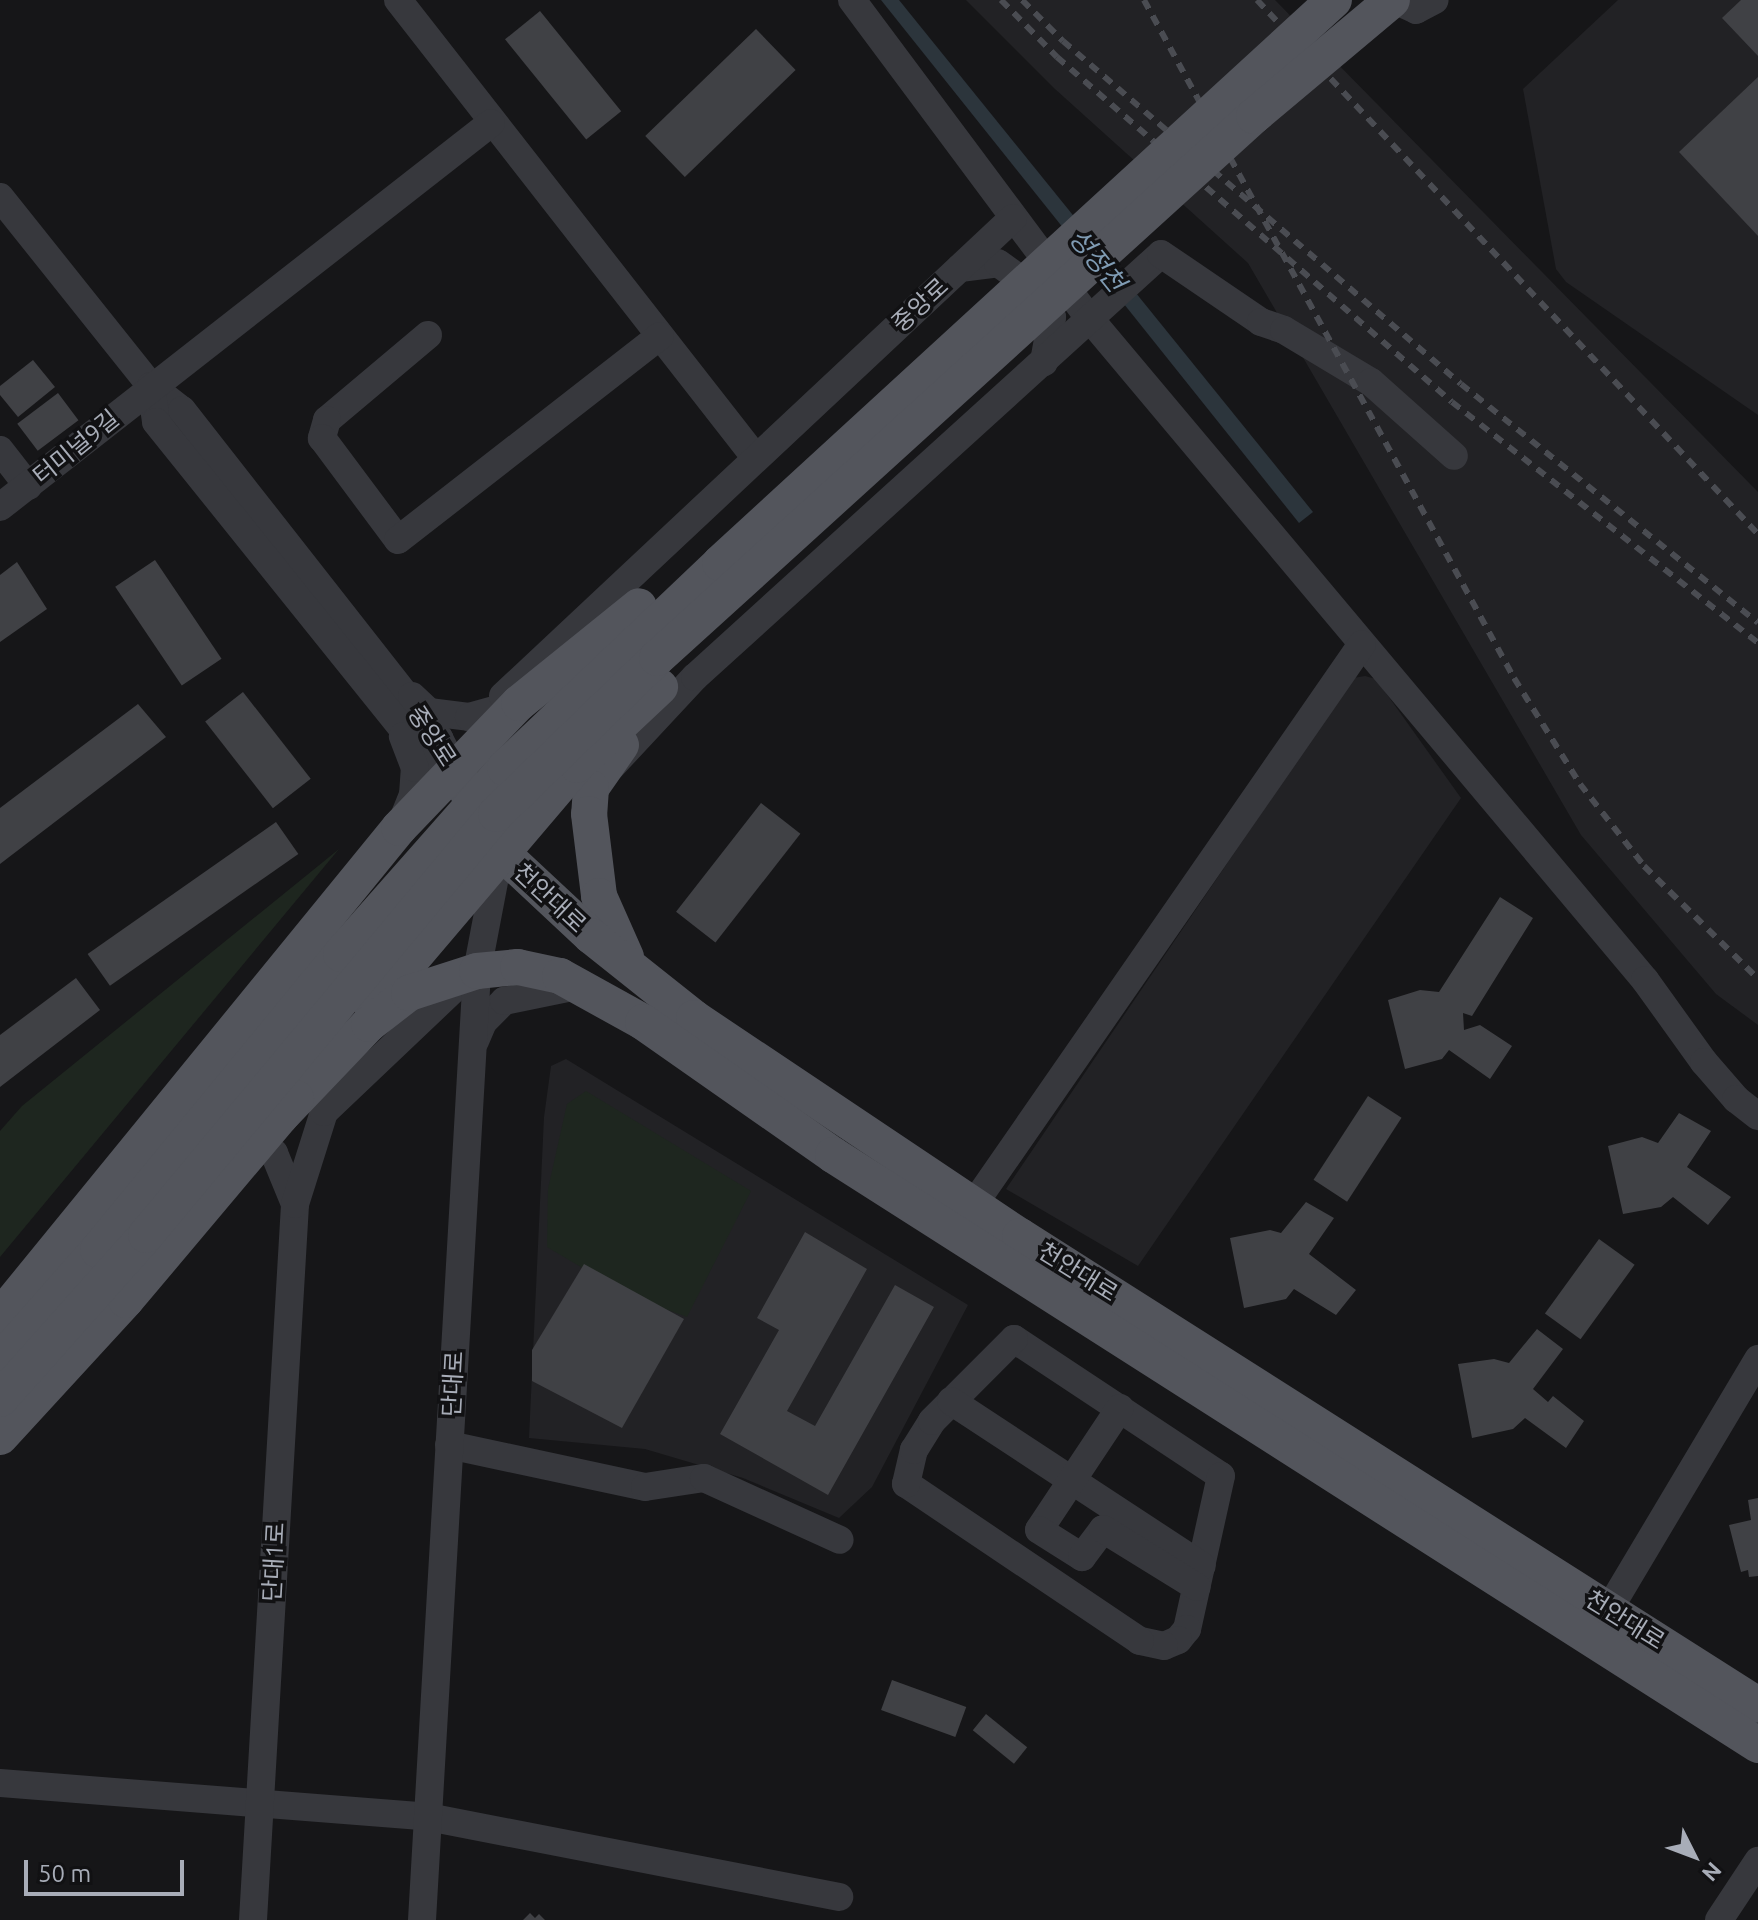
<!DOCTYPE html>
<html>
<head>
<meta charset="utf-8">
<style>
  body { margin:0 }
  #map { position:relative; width:1758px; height:1920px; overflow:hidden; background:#161618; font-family:Ubuntu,"Noto Sans KR",sans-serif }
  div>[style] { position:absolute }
  .built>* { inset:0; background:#222225 }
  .green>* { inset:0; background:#1e261f }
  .water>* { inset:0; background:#2c353c }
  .building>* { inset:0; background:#404145; transform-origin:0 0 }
  .minor>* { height:28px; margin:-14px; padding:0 14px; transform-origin:14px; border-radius:14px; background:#37383d }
  .major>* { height:36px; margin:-18px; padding:0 18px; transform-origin:18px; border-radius:18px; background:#53555c }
  .rail>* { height:6px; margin-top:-3px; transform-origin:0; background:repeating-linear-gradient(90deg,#4a4c52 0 10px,transparent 0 18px) }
  .major-bridge>* { height:36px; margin:-18px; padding:0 18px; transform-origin:18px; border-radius:18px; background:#53555c }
  span { translate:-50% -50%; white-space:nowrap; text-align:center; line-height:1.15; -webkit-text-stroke:7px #111113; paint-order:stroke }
  .street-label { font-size:24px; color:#a8adb8 }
  .water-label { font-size:26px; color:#7f9bb3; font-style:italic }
  .north { position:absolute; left:1654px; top:1816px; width:80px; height:80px; -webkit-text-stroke:6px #111113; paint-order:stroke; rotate:132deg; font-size:22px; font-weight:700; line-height:32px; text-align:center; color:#a8adb8 }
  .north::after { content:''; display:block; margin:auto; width:28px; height:36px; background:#a8adb8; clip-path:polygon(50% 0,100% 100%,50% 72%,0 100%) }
  .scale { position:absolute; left:24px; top:1860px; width:160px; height:36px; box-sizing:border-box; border:4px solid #a8adb8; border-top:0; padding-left:10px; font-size:24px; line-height:28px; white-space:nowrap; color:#a8adb8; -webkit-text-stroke:6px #111113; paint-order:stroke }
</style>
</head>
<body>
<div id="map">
  <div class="built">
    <div style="clip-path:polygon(966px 0,1275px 0,1758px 492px,1758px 1025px,1716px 994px,1581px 835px,1248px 263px,1055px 89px)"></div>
    <div style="clip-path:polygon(1618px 0,1758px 0,1758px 415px,1566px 282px,1556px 269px,1523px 89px)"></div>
    <div style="clip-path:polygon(1365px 676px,1376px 679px,1461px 798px,1138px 1266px,1006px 1189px,1353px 678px)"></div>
    <div style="clip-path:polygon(566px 1059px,968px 1305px,872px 1487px,839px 1518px,743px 1478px,645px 1449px,529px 1438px,544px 1117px,551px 1066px)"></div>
  </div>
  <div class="green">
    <div style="clip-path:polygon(339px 849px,0 1257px,0 1131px,22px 1106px)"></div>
    <div style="clip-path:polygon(586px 1091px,751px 1191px,687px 1317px,630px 1296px,547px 1247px,548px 1189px,567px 1104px)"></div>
  </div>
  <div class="water">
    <div style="clip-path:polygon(881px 0,899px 0,1313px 512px,1299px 523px)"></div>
  </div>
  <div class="building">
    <div style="clip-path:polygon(1741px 0,1758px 0,1758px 56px,1722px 18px)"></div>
    <div style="left:540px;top:11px;width:129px;height:45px;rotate:51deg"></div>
    <div style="left:756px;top:29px;width:57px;height:154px;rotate:46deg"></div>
    <div style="clip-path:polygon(1758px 77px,1758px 236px,1679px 152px)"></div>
    <div style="clip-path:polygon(33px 360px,55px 387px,18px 417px,0 395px,0 386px)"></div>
    <div style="left:58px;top:393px;width:34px;height:51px;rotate:53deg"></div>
    <div style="left:155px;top:560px;width:119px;height:48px;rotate:56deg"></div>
    <div style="clip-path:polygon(17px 562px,47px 609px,0 642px,0 575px)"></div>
    <div style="left:243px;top:692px;width:110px;height:48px;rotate:52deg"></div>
    <div style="clip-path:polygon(138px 704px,166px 737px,0 864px,0 808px)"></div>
    <div style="left:761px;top:803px;width:50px;height:138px;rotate:38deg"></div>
    <div style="left:276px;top:822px;width:39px;height:230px;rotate:55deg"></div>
    <div style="clip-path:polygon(1500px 897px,1533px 918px,1472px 1016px,1463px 1013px,1464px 1030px,1480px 1025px,1512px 1046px,1490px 1079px,1449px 1050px,1442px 1059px,1405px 1069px,1388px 1000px,1420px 990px,1439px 992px)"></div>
    <div style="clip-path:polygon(76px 978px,100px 1010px,0 1087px,0 1035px)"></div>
    <div style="left:1368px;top:1096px;width:40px;height:100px;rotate:33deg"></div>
    <div style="clip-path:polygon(1679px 1113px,1711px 1131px,1687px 1167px,1731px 1197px,1708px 1225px,1673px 1197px,1661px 1207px,1623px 1214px,1608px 1146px,1642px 1137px,1658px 1143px)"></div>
    <div style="clip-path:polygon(1306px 1202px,1334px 1218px,1309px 1254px,1356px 1290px,1336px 1315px,1294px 1289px,1286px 1299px,1244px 1308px,1230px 1238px,1270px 1230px,1281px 1233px)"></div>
    <div style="clip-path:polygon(805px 1232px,867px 1269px,787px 1411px,815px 1426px,895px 1285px,934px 1307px,828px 1495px,720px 1434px,779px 1330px,757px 1318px)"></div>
    <div style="left:1599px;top:1239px;width:44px;height:92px;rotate:36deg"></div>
    <div style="clip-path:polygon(584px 1264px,684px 1319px,622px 1428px,532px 1381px,532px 1350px)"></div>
    <div style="clip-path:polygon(1537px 1329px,1563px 1349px,1533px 1389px,1548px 1402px,1553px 1396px,1584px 1421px,1566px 1448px,1525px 1418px,1513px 1429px,1472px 1438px,1458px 1364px,1494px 1359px,1509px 1363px)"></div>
    <div style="clip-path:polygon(1758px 1498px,1758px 1576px,1749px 1577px,1748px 1570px,1741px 1572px,1729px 1525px,1751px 1520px,1748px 1500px)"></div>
    <div style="left:892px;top:1680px;width:79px;height:32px;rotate:20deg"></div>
    <div style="left:986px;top:1714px;width:53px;height:21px;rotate:39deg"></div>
    <div style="clip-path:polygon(530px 1913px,535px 1918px,539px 1914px,545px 1920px,523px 1920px)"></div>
  </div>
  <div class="minor">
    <div style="left:398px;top:0;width:580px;rotate:52deg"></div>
    <div style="left:852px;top:0;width:398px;rotate:53.3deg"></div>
    <div style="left:1090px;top:319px;width:863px;rotate:49.98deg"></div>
    <div style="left:1645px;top:980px;width:101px;rotate:54.3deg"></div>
    <div style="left:1704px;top:1062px;width:49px;rotate:49.1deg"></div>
    <div style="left:1736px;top:1099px;width:28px;rotate:38deg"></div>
    <div style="left:1394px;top:0;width:24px;rotate:24deg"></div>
    <div style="left:1416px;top:10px;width:21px;rotate:-28deg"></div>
    <div style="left:0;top:197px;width:242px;rotate:51.4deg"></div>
    <div style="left:151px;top:386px;width:39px;rotate:38deg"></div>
    <div style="left:182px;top:410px;width:417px;rotate:51.9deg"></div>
    <div style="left:439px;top:738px;width:39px;rotate:63deg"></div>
    <div style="left:960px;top:268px;width:38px;rotate:-7deg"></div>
    <div style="left:998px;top:263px;width:49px;rotate:35.9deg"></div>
    <div style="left:1038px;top:292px;width:29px;rotate:61deg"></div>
    <div style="left:1052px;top:317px;width:46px;rotate:100.1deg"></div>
    <div style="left:428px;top:335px;width:132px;rotate:139.9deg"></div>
    <div style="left:327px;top:420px;width:19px;rotate:106deg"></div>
    <div style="left:322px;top:438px;width:127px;rotate:53.3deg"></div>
    <div style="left:398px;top:540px;width:332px;rotate:-37.9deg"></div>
    <div style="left:151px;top:386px;width:36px;rotate:82deg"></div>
    <div style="left:156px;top:422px;width:426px;rotate:51.2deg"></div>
    <div style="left:423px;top:754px;width:39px;rotate:29deg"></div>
    <div style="left:0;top:450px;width:46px;rotate:52.1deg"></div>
    <div style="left:0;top:507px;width:623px;rotate:-38.03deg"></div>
    <div style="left:412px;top:696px;width:23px;rotate:43deg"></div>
    <div style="left:429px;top:712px;width:40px;rotate:7.1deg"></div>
    <div style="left:469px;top:717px;width:52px;rotate:-15.6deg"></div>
    <div style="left:503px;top:696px;width:699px;rotate:-43.14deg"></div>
    <div style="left:611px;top:767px;width:123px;rotate:-47deg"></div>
    <div style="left:695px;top:677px;width:629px;rotate:-42.23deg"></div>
    <div style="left:1161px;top:254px;width:121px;rotate:34.2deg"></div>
    <div style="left:1261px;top:322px;width:24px;rotate:19deg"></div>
    <div style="left:1284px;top:330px;width:101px;rotate:30.9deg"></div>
    <div style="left:1371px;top:382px;width:111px;rotate:41.7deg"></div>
    <div style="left:402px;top:822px;width:29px;rotate:-68deg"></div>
    <div style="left:413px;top:795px;width:27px;rotate:-86deg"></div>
    <div style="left:415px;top:768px;width:34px;rotate:-111deg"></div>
    <div style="left:475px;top:1041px;width:21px;rotate:-67deg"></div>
    <div style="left:483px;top:1022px;width:30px;rotate:-45deg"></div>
    <div style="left:504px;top:1001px;width:76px;rotate:-11.5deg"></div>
    <div style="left:248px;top:1156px;width:17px;rotate:-24deg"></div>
    <div style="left:264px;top:1149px;width:11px;rotate:22deg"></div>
    <div style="left:274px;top:1153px;width:55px;rotate:67.6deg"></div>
    <div style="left:974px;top:1204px;width:681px;rotate:-55.28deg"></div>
    <div style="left:1014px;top:1339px;width:248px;rotate:33.5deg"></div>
    <div style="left:1221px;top:1476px;width:157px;rotate:102.5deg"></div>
    <div style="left:1187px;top:1629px;width:14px;rotate:129deg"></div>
    <div style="left:1178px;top:1640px;width:15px;rotate:157deg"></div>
    <div style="left:1164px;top:1646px;width:25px;rotate:-168deg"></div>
    <div style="left:1140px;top:1641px;width:282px;rotate:-146.1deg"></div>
    <div style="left:906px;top:1484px;width:35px;rotate:-77deg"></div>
    <div style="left:914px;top:1450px;width:34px;rotate:-58deg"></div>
    <div style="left:932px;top:1421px;width:116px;rotate:-45deg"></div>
    <div style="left:951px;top:1401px;width:300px;rotate:33.3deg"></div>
    <div style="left:1120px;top:1408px;width:146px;rotate:123.6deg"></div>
    <div style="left:1039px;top:1530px;width:51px;rotate:32.1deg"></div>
    <div style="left:1082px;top:1557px;width:35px;rotate:-53deg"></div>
    <div style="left:1103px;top:1529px;width:110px;rotate:31.7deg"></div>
    <div style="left:449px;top:1445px;width:200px;rotate:12.1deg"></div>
    <div style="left:645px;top:1487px;width:60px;rotate:-8.7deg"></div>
    <div style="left:704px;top:1478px;width:149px;rotate:24.5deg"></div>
    <div style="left:1599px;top:1626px;width:311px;rotate:-59.2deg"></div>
    <div style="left:0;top:1783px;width:429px;rotate:4.5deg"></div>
    <div style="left:428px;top:1817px;width:419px;rotate:11deg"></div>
    <div style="left:253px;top:1920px;width:717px;rotate:-86.64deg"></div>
    <div style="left:295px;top:1204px;width:96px;rotate:-72.5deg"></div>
    <div style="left:324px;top:1112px;width:193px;rotate:-43.5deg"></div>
    <div style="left:422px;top:1920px;width:951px;rotate:-86.68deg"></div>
    <div style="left:477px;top:971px;width:117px;rotate:-79.2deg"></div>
    <div style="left:1719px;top:1920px;width:71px;rotate:-56.5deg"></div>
  </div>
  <div class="major">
    <div style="left:621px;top:745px;width:52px;rotate:124.9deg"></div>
    <div style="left:591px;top:788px;width:26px;rotate:94deg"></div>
    <div style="left:589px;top:814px;width:83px;rotate:83deg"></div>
    <div style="left:599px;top:896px;width:67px;rotate:66.1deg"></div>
    <div style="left:457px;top:773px;width:89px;rotate:61.1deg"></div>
    <div style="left:500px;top:851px;width:125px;rotate:43deg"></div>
    <div style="left:591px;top:936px;width:132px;rotate:38.5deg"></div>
    <div style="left:694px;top:1018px;width:392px;rotate:33.8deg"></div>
    <div style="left:1020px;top:1236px;width:874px;rotate:32.44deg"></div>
    <div style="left:372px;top:1006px;width:316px;rotate:-49.6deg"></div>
    <div style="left:577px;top:765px;width:114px;rotate:-43.2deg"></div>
    <div style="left:280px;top:1117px;width:129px;rotate:-46.3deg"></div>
    <div style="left:369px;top:1024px;width:51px;rotate:-37.8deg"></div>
    <div style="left:409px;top:993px;width:71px;rotate:-17.9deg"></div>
    <div style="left:477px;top:971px;width:41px;rotate:-5.6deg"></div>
    <div style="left:518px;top:967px;width:43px;rotate:12.1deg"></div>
    <div style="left:560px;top:976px;width:95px;rotate:29deg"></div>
    <div style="left:643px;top:1022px;width:232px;rotate:35deg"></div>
    <div style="left:833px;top:1155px;width:1097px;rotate:32.53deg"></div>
    <div style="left:0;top:1317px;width:631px;rotate:-50.79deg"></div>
    <div style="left:399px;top:828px;width:173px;rotate:-46.2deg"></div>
    <div style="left:519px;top:703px;width:154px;rotate:-38.9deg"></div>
    <div style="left:0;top:1437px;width:186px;rotate:-47.4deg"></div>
    <div style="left:126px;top:1300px;width:264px;rotate:-49.9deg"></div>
  </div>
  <div class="rail">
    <div style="left:1001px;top:0;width:80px;rotate:45.5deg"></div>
    <div style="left:1057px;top:57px;width:524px;rotate:41.13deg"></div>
    <div style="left:1452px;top:402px;width:390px;rotate:38.2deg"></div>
    <div style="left:1022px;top:0;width:58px;rotate:45deg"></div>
    <div style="left:1063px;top:41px;width:525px;rotate:40.76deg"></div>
    <div style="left:1461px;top:384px;width:381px;rotate:38.8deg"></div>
    <div style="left:1144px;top:0;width:772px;rotate:61.38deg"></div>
    <div style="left:1514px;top:678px;width:125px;rotate:58.1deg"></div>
    <div style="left:1580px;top:784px;width:104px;rotate:52deg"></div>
    <div style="left:1644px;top:866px;width:161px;rotate:44.7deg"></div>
    <div style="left:1257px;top:0;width:732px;rotate:46.83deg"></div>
  </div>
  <div class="major-bridge">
    <div style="left:0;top:1361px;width:148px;rotate:-48.6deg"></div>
    <div style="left:98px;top:1250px;width:383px;rotate:-50.6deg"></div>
    <div style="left:341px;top:954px;width:248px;rotate:-48.6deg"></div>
    <div style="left:505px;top:768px;width:297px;rotate:-43.6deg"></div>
    <div style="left:720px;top:563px;width:833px;rotate:-42.52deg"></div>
    <div style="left:0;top:1399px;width:220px;rotate:-48.3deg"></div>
    <div style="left:146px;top:1235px;width:547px;rotate:-50.26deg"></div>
    <div style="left:496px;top:814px;width:224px;rotate:-44.1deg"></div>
    <div style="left:657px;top:658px;width:806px;rotate:-42.24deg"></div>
    <div style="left:1254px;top:116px;width:180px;rotate:-40deg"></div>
  </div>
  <div class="street-label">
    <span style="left:920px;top:305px;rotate:-43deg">중앙로</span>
    <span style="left:76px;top:447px;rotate:-39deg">터미널9길</span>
    <span style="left:432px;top:736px;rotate:57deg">중앙로</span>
    <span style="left:550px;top:898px;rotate:43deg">천안대로</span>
    <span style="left:1078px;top:1272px;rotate:32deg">천안대로</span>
    <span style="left:453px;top:1384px;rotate:-87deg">단대로</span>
    <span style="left:274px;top:1562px;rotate:-87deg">단대1로</span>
    <span style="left:1625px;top:1620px;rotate:32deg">천안대로</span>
  </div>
  <div class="water-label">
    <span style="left:1097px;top:260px;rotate:51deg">성정천</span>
  </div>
  <div class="north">N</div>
  <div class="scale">50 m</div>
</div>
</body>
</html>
